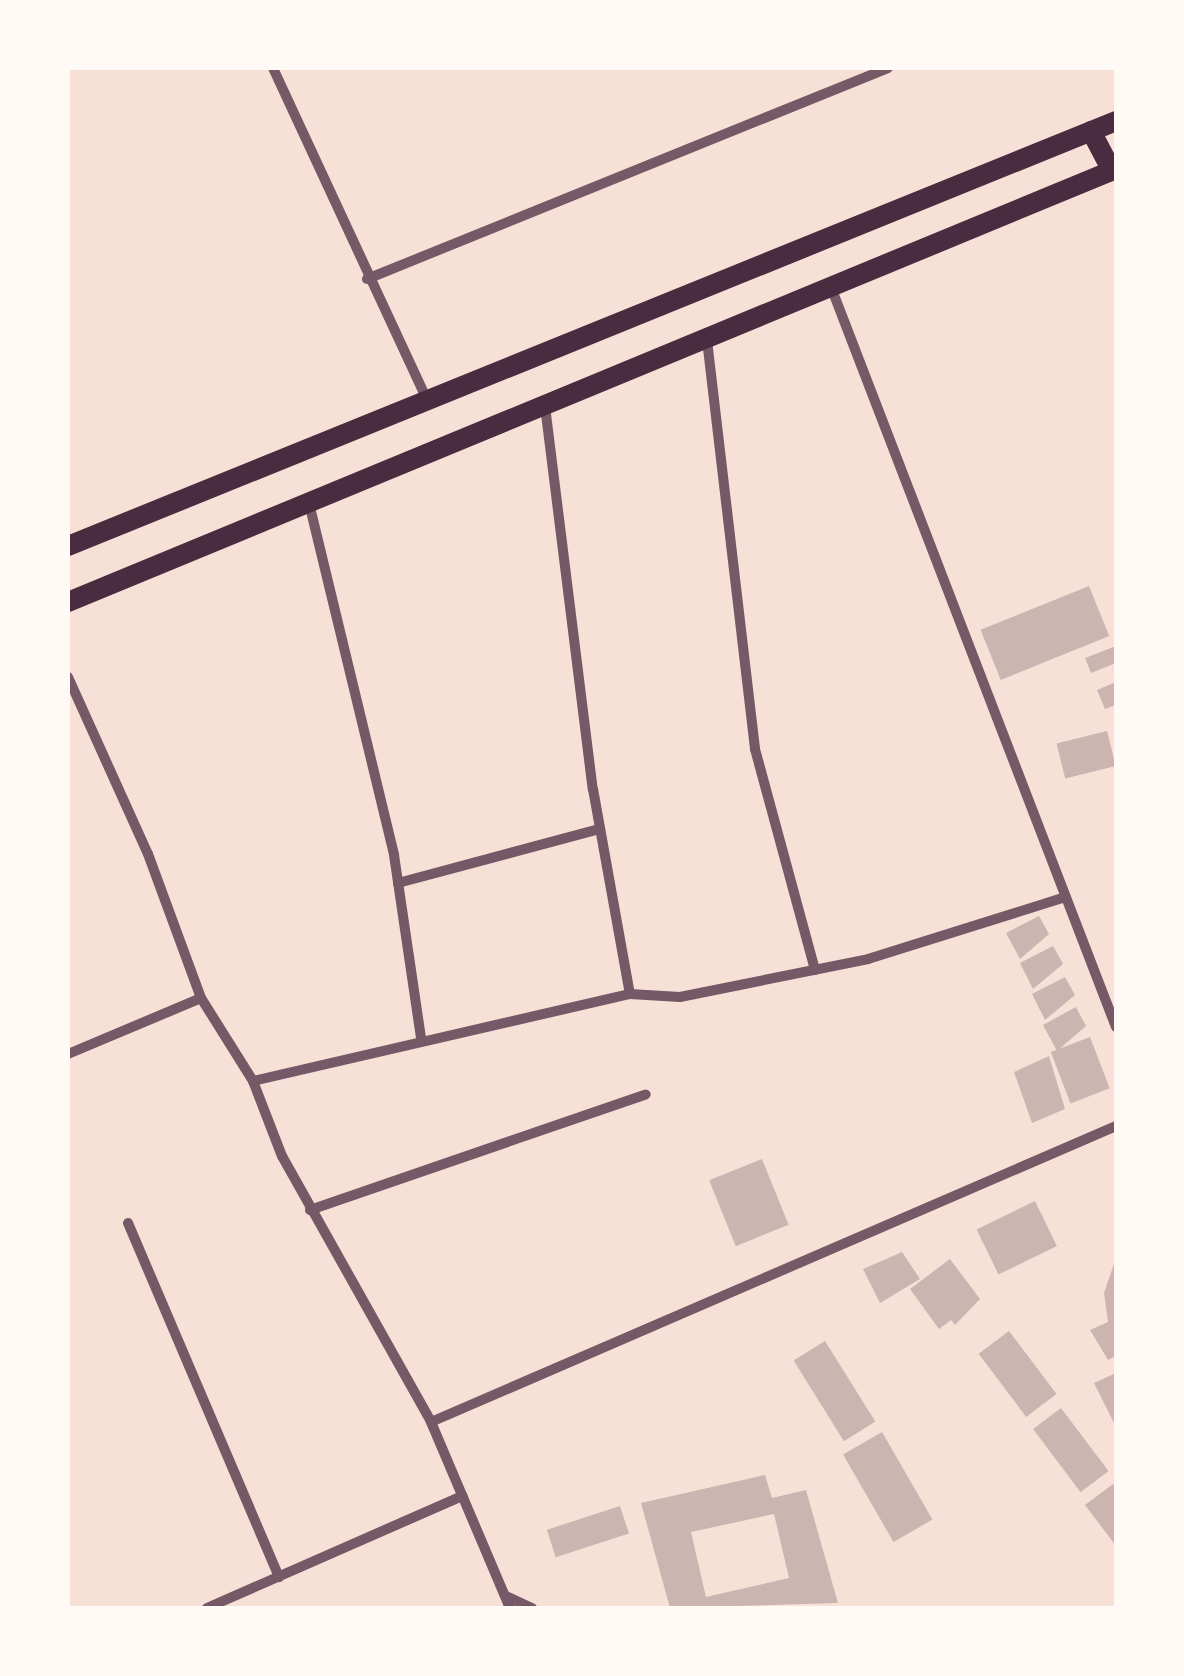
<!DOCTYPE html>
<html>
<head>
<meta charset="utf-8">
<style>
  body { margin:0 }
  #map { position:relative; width:1184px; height:1676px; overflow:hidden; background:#f7e1d7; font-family:"IBM Plex Sans",sans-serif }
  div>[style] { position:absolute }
  .building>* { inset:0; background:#ccb4b1; transform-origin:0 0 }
  .minor>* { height:10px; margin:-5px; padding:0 5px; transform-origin:5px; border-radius:5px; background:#755966 }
  .primary>* { height:20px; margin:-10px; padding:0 10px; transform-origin:10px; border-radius:10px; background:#4a2c40 }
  span { translate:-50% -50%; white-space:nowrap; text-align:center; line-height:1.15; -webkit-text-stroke:10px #fffaf5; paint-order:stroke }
  .frame { position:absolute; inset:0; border:70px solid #fffaf5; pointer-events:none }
</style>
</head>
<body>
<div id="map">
  <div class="building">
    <div style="left:1089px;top:586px;width:54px;height:117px;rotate:68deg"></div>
    <div style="clip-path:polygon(1116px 646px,1116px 663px,1091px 673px,1085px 658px)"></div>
    <div style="clip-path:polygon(1116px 682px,1116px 705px,1105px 709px,1097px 690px)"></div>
    <div style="left:1107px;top:731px;width:36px;height:52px;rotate:76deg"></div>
    <div style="clip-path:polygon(1039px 916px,1049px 934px,1020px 959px,1006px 933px)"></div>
    <div style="clip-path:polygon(1053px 946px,1063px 964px,1033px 989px,1020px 963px)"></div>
    <div style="clip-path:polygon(1065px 977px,1075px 995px,1045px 1020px,1032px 994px)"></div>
    <div style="clip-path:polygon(1076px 1007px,1086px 1026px,1057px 1051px,1043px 1025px)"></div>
    <div style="left:1090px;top:1037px;width:55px;height:42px;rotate:69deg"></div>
    <div style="clip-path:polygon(1049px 1056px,1065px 1109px,1032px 1123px,1014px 1072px)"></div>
    <div style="left:762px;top:1159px;width:71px;height:57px;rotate:68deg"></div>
    <div style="left:1035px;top:1201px;width:50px;height:65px;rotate:64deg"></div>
    <div style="clip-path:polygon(902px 1252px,920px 1279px,880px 1303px,863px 1269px)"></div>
    <div style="clip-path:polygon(1116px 1258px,1116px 1356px,1108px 1360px,1090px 1330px,1108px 1322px,1104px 1293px)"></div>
    <div style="clip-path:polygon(950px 1259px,980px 1299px,955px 1325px,951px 1320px,939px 1329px,910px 1289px)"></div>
    <div style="left:1009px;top:1331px;width:79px;height:38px;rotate:53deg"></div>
    <div style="left:825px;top:1341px;width:95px;height:37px;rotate:58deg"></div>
    <div style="clip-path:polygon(1116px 1373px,1116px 1427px,1094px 1383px)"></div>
    <div style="left:1061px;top:1408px;width:79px;height:35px;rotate:53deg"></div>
    <div style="left:882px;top:1432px;width:101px;height:45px;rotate:60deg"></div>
    <div style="clip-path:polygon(evenodd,765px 1475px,772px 1498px,806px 1490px,838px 1603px,670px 1608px,641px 1503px,765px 1475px,774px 1514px,789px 1578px,706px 1597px,691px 1532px,774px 1514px)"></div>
    <div style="clip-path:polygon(1113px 1484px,1116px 1488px,1116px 1546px,1085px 1505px)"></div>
    <div style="left:620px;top:1506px;width:29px;height:77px;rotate:72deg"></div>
  </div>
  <div class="minor">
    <div style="left:273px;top:68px;width:364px;rotate:65.1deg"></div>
    <div style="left:367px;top:279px;width:562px;rotate:-22.05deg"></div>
    <div style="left:831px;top:287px;width:793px;rotate:68.94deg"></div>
    <div style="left:707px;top:340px;width:412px;rotate:83.3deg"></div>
    <div style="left:755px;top:749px;width:229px;rotate:74.8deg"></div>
    <div style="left:545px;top:406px;width:386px;rotate:82.9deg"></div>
    <div style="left:593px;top:789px;width:208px;rotate:79.8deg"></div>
    <div style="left:309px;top:503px;width:362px;rotate:76.4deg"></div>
    <div style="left:394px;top:855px;width:185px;rotate:81.6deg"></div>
    <div style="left:68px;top:677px;width:194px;rotate:65.7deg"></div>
    <div style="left:148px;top:854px;width:153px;rotate:69.8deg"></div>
    <div style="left:201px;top:998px;width:98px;rotate:57.9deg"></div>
    <div style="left:253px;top:1081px;width:80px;rotate:68.9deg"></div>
    <div style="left:282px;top:1156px;width:305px;rotate:60.7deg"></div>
    <div style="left:431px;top:1422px;width:202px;rotate:67deg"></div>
    <div style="left:398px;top:883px;width:209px;rotate:-15deg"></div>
    <div style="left:68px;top:1054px;width:144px;rotate:-22.8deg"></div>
    <div style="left:253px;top:1081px;width:387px;rotate:-13deg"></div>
    <div style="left:630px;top:994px;width:50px;rotate:3.4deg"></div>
    <div style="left:680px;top:997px;width:192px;rotate:-11.4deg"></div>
    <div style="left:868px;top:959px;width:207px;rotate:-17.4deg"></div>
    <div style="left:310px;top:1210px;width:355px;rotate:-19deg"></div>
    <div style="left:128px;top:1223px;width:385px;rotate:66.9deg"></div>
    <div style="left:431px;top:1422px;width:746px;rotate:-23.37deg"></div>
    <div style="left:506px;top:1596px;width:29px;rotate:25deg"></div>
    <div style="left:207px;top:1608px;width:279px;rotate:-23.7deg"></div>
  </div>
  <div class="primary">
    <div style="left:1091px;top:131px;width:45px;rotate:62.3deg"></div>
    <div style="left:68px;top:546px;width:1131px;rotate:-22.07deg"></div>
    <div style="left:68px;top:602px;width:1134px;rotate:-22.45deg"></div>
  </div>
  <div class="frame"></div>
</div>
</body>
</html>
